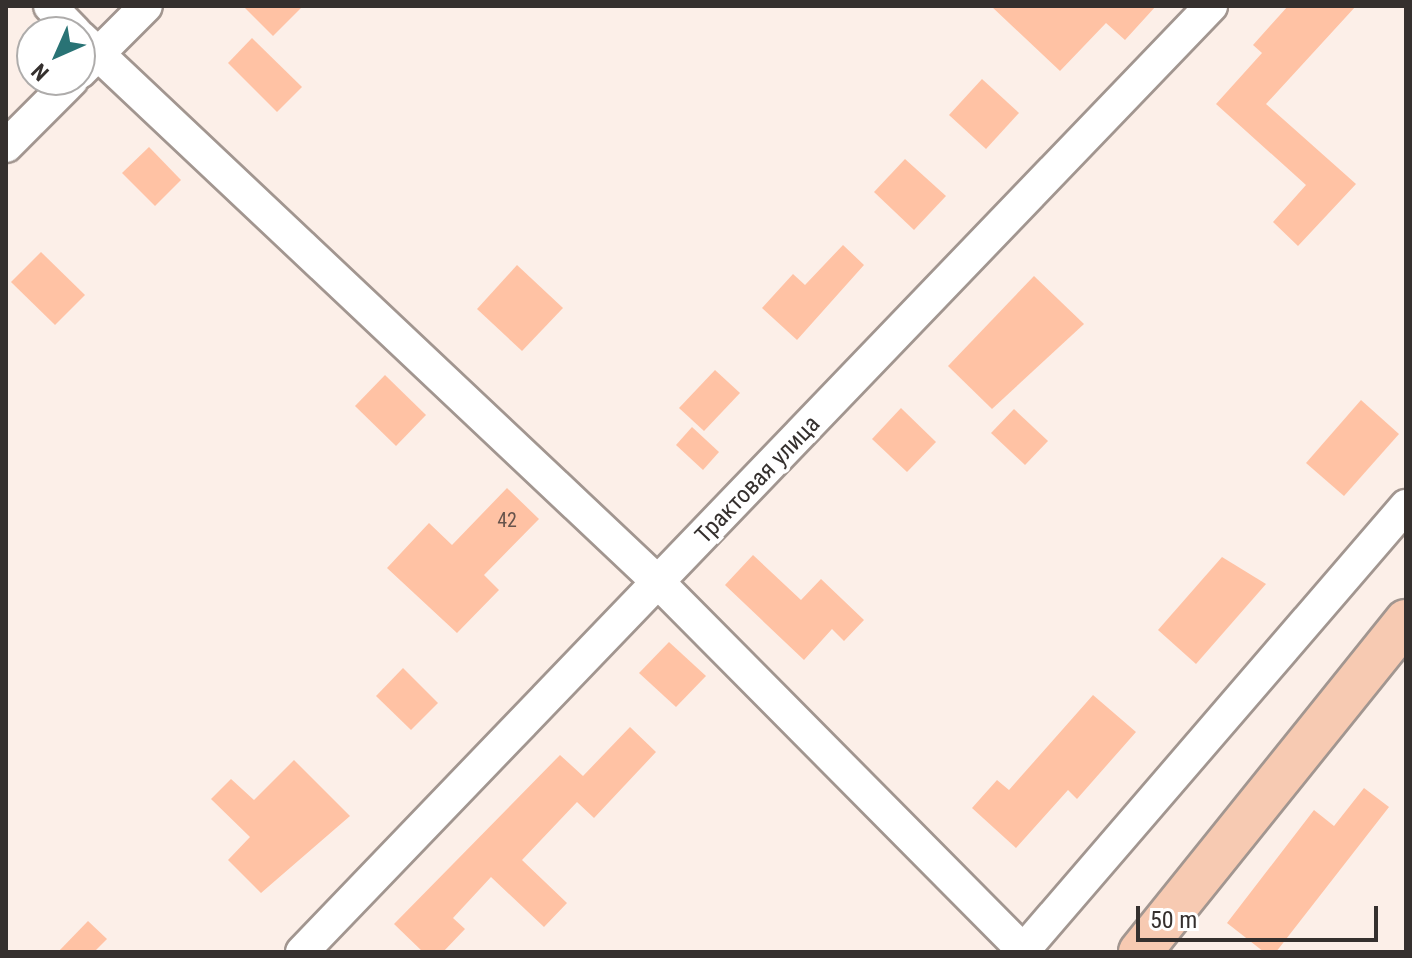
<!DOCTYPE html>
<html>
<head>
<meta charset="utf-8">
<style>
  body { margin:0 }
  #map { position:relative; width:1412px; height:958px; overflow:hidden; background:#fcefe8; font-family:"Roboto Condensed",sans-serif }
  div>[style] { position:absolute }
  [style*='--x'] { left:calc(var(--x)*1px); top:calc(var(--y)*1px); width:calc(var(--w)*1px); rotate:calc(var(--a)*1deg) }
  .building>* { inset:0; background:#ffc2a4 }
  .roads { filter:drop-shadow(2px 0 #a29690) drop-shadow(-2px 0 #a29690) drop-shadow(0 2px #a29690) drop-shadow(0 -2px #a29690) }
  .minor>* { height:32px; margin:-16px; padding:0 16px; transform-origin:16px; border-radius:16px; background:#fff }
  .major>* { height:42px; margin:-21px; padding:0 21px; transform-origin:21px; border-radius:21px; background:#f7cab2 }
  span { translate:-50% -50%; white-space:nowrap; text-align:center; line-height:1.15; -webkit-text-stroke:7px #fff; paint-order:stroke }
  .number-label { font-size:20px; color:#68544c }
  .number-label span { -webkit-text-stroke-width:0 }
  .street-label { font-size:24px; color:#35302e }
  .frame { position:absolute; inset:0; border:8px solid #35302e; pointer-events:none }
  .north { position:absolute; left:16px; top:16px; width:80px; height:80px; box-sizing:border-box; background:#fff; border:2px solid #aeacab; border-radius:50%; rotate:225deg; font-size:22px; font-weight:700; line-height:32px; text-align:center; color:#35302e }
  .north::after { content:''; display:block; margin:auto; width:28px; height:36px; background:#297375; clip-path:polygon(50% 0,100% 100%,50% 72%,0 100%) }
  .scale { position:absolute; left:1136px; top:906px; width:242px; height:36px; box-sizing:border-box; border:4px solid #35302e; border-top:0; padding-left:10px; font-size:24px; line-height:28px; white-space:nowrap; color:#35302e; -webkit-text-stroke:6px #fff; paint-order:stroke }
</style>
</head>
<body>
<div id="map">
  <div class="building">
    <div style="clip-path:polygon(243px 6px,303px 6px,273px 36px)"></div>
    <div style="clip-path:polygon(991px 6px,1156px 6px,1125px 40px,1106px 23px,1060px 71px)"></div>
    <div style="clip-path:polygon(1288px 6px,1356px 6px,1266px 104px,1356px 184px,1298px 246px,1273px 222px,1306px 185px,1216px 104px,1262px 53px,1253px 45px)"></div>
    <div style="clip-path:polygon(252px 38px,302px 87px,277px 112px,228px 63px)"></div>
    <div style="clip-path:polygon(982px 79px,1019px 113px,986px 149px,949px 115px)"></div>
    <div style="clip-path:polygon(149px 147px,181px 180px,155px 206px,122px 173px)"></div>
    <div style="clip-path:polygon(905px 159px,946px 196px,914px 230px,874px 192px)"></div>
    <div style="clip-path:polygon(843px 245px,864px 265px,797px 340px,762px 308px,793px 274px,805px 285px)"></div>
    <div style="clip-path:polygon(41px 252px,85px 295px,55px 325px,11px 282px)"></div>
    <div style="clip-path:polygon(517px 265px,563px 308px,522px 351px,477px 309px)"></div>
    <div style="clip-path:polygon(1034px 276px,1084px 324px,992px 409px,948px 366px)"></div>
    <div style="clip-path:polygon(715px 370px,740px 393px,704px 431px,679px 408px)"></div>
    <div style="clip-path:polygon(385px 375px,426px 415px,396px 446px,355px 406px)"></div>
    <div style="clip-path:polygon(1361px 400px,1399px 434px,1344px 496px,1306px 463px)"></div>
    <div style="clip-path:polygon(901px 408px,936px 442px,907px 472px,872px 439px)"></div>
    <div style="clip-path:polygon(1014px 409px,1048px 441px,1025px 465px,991px 433px)"></div>
    <div style="clip-path:polygon(692px 427px,719px 452px,703px 470px,676px 445px)"></div>
    <div style="clip-path:polygon(507px 488px,539px 519px,484px 575px,499px 590px,457px 633px,387px 568px,429px 523px,452px 545px)"></div>
    <div style="clip-path:polygon(753px 555px,801px 600px,821px 579px,864px 620px,844px 641px,832px 629px,804px 660px,725px 585px)"></div>
    <div style="clip-path:polygon(1222px 557px,1266px 584px,1196px 664px,1158px 630px)"></div>
    <div style="clip-path:polygon(669px 642px,706px 676px,676px 707px,639px 673px)"></div>
    <div style="clip-path:polygon(403px 668px,438px 703px,411px 730px,376px 696px)"></div>
    <div style="clip-path:polygon(1093px 695px,1136px 732px,1077px 799px,1068px 790px,1016px 848px,972px 808px,997px 780px,1009px 790px)"></div>
    <div style="clip-path:polygon(630px 727px,656px 752px,594px 818px,577px 802px,522px 860px,567px 903px,544px 927px,491px 877px,453px 918px,465px 929px,443px 952px,423px 952px,394px 924px,560px 755px,583px 776px)"></div>
    <div style="clip-path:polygon(294px 760px,350px 816px,261px 893px,228px 860px,250px 837px,211px 799px,231px 779px,254px 800px)"></div>
    <div style="clip-path:polygon(1364px 788px,1389px 807px,1276px 952px,1264px 952px,1227px 923px,1314px 810px,1334px 826px)"></div>
    <div style="clip-path:polygon(88px 921px,107px 939px,94px 952px,58px 952px)"></div>
  </div>
  <div class="roads">
    <div class="minor">
      <div style="--x:50;--y:6;--w:36;--a:46"></div>
      <div style="--x:80;--y:37;--w:796;--a:43.32"></div>
      <div style="--x:659;--y:583;--w:520;--a:45.23"></div>
      <div style="--x:80;--y:72;--w:93;--a:-45"></div>
      <div style="--x:6;--y:146;--w:93;--a:-45"></div>
      <div style="--x:302;--y:952;--w:1312;--a:-46.14"></div>
      <div style="--x:1022;--y:952;--w:589;--a:-49.27"></div>
    </div>
    <div class="major">
      <div style="--x:1140;--y:952;--w:425;--a:-51.2"></div>
    </div>
  </div>
  <div class="number-label">
    <span style="left:507px;top:520px">42</span>
  </div>
  <div class="street-label">
    <span style="left:758px;top:480px;rotate:-46deg">Трактовая улица</span>
  </div>
  <div class="frame"></div>
  <div class="north">N</div>
  <div class="scale">50 m</div>
</div>
</body>
</html>
